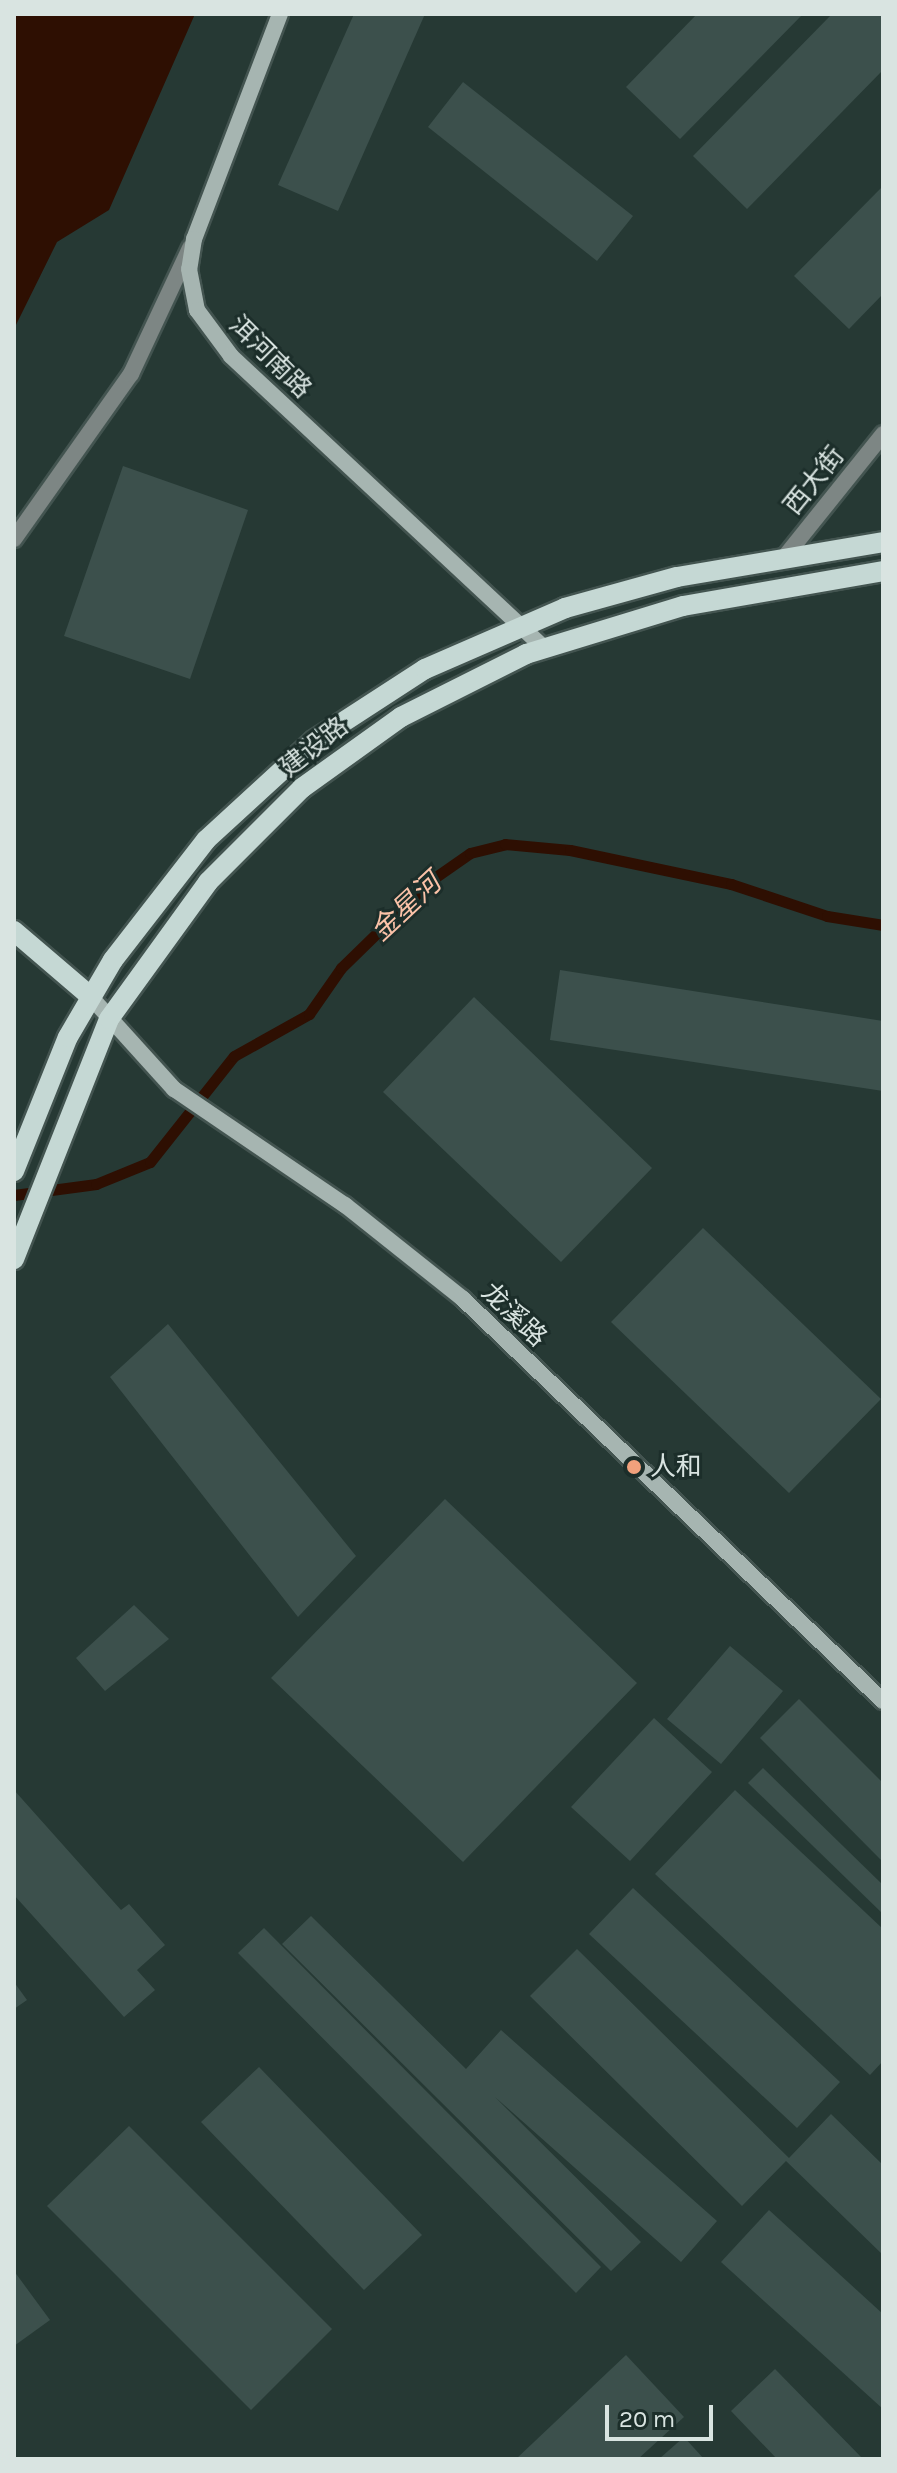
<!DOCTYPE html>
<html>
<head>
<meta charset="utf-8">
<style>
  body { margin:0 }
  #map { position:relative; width:897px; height:2473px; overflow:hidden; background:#263934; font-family:Karla,"Noto Sans SC",sans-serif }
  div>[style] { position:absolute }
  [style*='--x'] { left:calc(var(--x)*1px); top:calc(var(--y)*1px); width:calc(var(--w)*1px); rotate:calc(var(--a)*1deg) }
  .water>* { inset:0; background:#2e0f02 }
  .stream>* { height:11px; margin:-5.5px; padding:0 5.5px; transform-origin:5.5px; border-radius:5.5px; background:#2e0f02 }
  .building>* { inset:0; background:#3c504c }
  .roads { filter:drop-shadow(2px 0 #435450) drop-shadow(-2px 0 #435450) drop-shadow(0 2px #435450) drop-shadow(0 -2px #435450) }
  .street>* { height:16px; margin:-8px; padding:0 8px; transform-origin:8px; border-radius:8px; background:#7d8684 }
  .secondary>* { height:16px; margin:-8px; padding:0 8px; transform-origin:8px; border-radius:8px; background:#a6b5b1 }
  .primary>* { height:20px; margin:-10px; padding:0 10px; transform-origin:10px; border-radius:10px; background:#c5d8d4 }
  .dots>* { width:22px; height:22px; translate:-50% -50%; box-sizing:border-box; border:4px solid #1c2e2a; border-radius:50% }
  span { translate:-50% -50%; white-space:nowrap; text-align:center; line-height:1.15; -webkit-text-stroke:6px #1c2e2a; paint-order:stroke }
  .street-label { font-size:26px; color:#d9e4e1 }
  .poi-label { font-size:26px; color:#d9e4e1 }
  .left { translate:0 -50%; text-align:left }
  .water-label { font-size:28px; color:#fbc2a8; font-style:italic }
  .frame { position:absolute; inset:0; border:16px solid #d9e4e1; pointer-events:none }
  .scale { position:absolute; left:605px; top:2405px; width:108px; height:36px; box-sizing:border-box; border:4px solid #d9e4e1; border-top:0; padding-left:10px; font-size:24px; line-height:28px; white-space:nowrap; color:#d9e4e1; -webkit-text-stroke:6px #1c2e2a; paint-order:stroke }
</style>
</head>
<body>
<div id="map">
  <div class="water">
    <div style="clip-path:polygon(14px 14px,195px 14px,109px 210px,57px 242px,14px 329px)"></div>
  </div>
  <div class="stream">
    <div style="--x:14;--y:1195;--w:83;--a:-7.6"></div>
    <div style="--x:96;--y:1184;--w:58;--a:-22.2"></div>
    <div style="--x:150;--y:1162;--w:135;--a:-51.6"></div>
    <div style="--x:234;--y:1056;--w:86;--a:-29.2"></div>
    <div style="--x:309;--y:1014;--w:56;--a:-55.2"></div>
    <div style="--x:341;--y:968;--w:124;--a:-44.3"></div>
    <div style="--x:430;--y:881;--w:49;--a:-35"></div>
    <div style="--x:470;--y:853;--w:36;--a:-14"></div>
    <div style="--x:505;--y:844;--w:65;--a:5.3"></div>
    <div style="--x:570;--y:850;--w:165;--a:11.9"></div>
    <div style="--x:731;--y:884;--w:101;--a:18.4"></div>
    <div style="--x:827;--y:916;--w:57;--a:9.1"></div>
  </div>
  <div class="building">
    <div style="clip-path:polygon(354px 14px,425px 14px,338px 211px,278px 185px)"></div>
    <div style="clip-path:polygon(697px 14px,803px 14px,680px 139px,626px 87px)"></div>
    <div style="clip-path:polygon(832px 14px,883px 14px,883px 70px,747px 209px,693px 156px)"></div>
    <div style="clip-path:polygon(463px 82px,633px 216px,597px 261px,428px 127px)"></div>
    <div style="clip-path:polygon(883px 186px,883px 294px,849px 329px,794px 276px)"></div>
    <div style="clip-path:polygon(123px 466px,248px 510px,190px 679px,64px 636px)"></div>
    <div style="clip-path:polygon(560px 970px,883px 1021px,883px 1091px,550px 1040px)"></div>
    <div style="clip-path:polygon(474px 997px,652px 1168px,561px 1262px,383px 1092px)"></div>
    <div style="clip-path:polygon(703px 1228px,881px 1399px,789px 1493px,611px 1322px)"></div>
    <div style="clip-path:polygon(168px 1324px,356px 1556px,298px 1617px,110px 1377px)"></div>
    <div style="clip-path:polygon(445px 1499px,637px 1683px,463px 1862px,271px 1678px)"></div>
    <div style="clip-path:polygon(134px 1605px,169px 1639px,105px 1691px,76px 1658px)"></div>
    <div style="clip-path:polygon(730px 1646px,783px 1691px,721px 1764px,667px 1719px)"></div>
    <div style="clip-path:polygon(799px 1699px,883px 1783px,883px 1862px,760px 1738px)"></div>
    <div style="clip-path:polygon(654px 1718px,712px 1772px,630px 1861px,571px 1807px)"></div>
    <div style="clip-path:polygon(763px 1768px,883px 1885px,883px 1914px,748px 1783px)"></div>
    <div style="clip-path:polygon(14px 1790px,121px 1910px,129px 1904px,165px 1945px,137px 1970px,155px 1990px,124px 2017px,14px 1895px)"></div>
    <div style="clip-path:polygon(735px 1790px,883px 1929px,883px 2061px,870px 2075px,655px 1874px)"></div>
    <div style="clip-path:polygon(633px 1888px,840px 2082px,797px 2128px,589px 1934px)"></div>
    <div style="clip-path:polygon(311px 1916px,466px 2069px,501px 2030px,717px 2221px,681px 2262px,495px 2097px,641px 2242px,611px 2271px,282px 1944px)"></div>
    <div style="clip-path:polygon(264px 1928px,601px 2267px,576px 2293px,238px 1953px)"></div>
    <div style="clip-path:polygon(577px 1949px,789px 2158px,831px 2114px,883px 2165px,883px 2255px,786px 2161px,742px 2206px,530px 1996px)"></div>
    <div style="clip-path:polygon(14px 1982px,27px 2000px,14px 2009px)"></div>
    <div style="clip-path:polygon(259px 2067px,422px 2235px,364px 2290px,201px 2122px)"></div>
    <div style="clip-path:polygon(129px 2126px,332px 2329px,251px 2410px,47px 2206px)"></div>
    <div style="clip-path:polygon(769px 2210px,883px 2314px,883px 2409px,721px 2262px)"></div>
    <div style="clip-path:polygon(14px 2271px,50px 2320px,14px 2346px)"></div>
    <div style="clip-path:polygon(626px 2355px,684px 2417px,638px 2459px,516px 2459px)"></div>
    <div style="clip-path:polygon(775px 2369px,863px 2459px,777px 2459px,731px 2411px)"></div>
    <div style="clip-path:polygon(684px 2437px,704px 2459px,659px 2459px)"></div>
  </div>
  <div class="roads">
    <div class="street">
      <div style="--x:14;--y:539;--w:202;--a:-54.7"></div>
      <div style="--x:131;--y:374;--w:139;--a:-64.9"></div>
      <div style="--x:783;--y:559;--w:160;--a:-51.3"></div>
    </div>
    <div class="secondary">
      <div style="--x:280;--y:14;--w:241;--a:110.9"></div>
      <div style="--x:194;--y:239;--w:30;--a:99"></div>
      <div style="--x:189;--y:269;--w:42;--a:79"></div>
      <div style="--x:197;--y:310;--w:57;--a:53.5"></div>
      <div style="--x:231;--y:356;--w:428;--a:43"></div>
      <div style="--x:89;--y:995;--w:127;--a:47.9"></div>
      <div style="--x:174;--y:1089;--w:207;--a:34.2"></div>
      <div style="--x:345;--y:1205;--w:151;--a:38.5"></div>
      <div style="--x:463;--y:1299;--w:581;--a:43.75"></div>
    </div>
    <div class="primary">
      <div style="--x:14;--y:931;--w:99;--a:40.5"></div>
      <div style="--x:14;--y:1171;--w:144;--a:-68.1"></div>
      <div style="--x:68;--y:1037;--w:89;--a:-59.7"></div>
      <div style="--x:113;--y:960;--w:152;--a:-52.2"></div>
      <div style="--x:206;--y:840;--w:147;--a:-42.5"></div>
      <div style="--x:314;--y:741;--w:132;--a:-33"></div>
      <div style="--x:425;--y:669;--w:153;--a:-23.5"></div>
      <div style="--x:565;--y:608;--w:116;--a:-15.5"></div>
      <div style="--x:677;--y:577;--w:209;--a:-9.6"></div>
      <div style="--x:14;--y:1259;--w:258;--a:-68.4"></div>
      <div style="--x:109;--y:1019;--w:169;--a:-54.1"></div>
      <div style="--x:208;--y:882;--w:133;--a:-45"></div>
      <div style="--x:302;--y:788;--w:122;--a:-35.6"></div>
      <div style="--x:401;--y:717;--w:140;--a:-26.7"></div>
      <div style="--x:526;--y:654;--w:164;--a:-17"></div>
      <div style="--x:683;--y:606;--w:203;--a:-9.9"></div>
    </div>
  </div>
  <div class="dots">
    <div style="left:634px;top:1467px;background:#f1a17c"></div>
  </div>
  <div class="street-label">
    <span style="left:270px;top:357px;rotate:45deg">洱河南路</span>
    <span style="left:814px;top:481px;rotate:-51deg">西大街</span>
    <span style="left:314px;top:747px;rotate:-38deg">建设路</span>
    <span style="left:514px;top:1315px;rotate:44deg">龙溪路</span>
  </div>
  <div class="poi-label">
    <span class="left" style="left:650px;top:1467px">人和</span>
  </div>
  <div class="water-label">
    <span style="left:406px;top:907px;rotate:-43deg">金星河</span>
  </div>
  <div class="frame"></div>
  <div class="scale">20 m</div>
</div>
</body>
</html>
